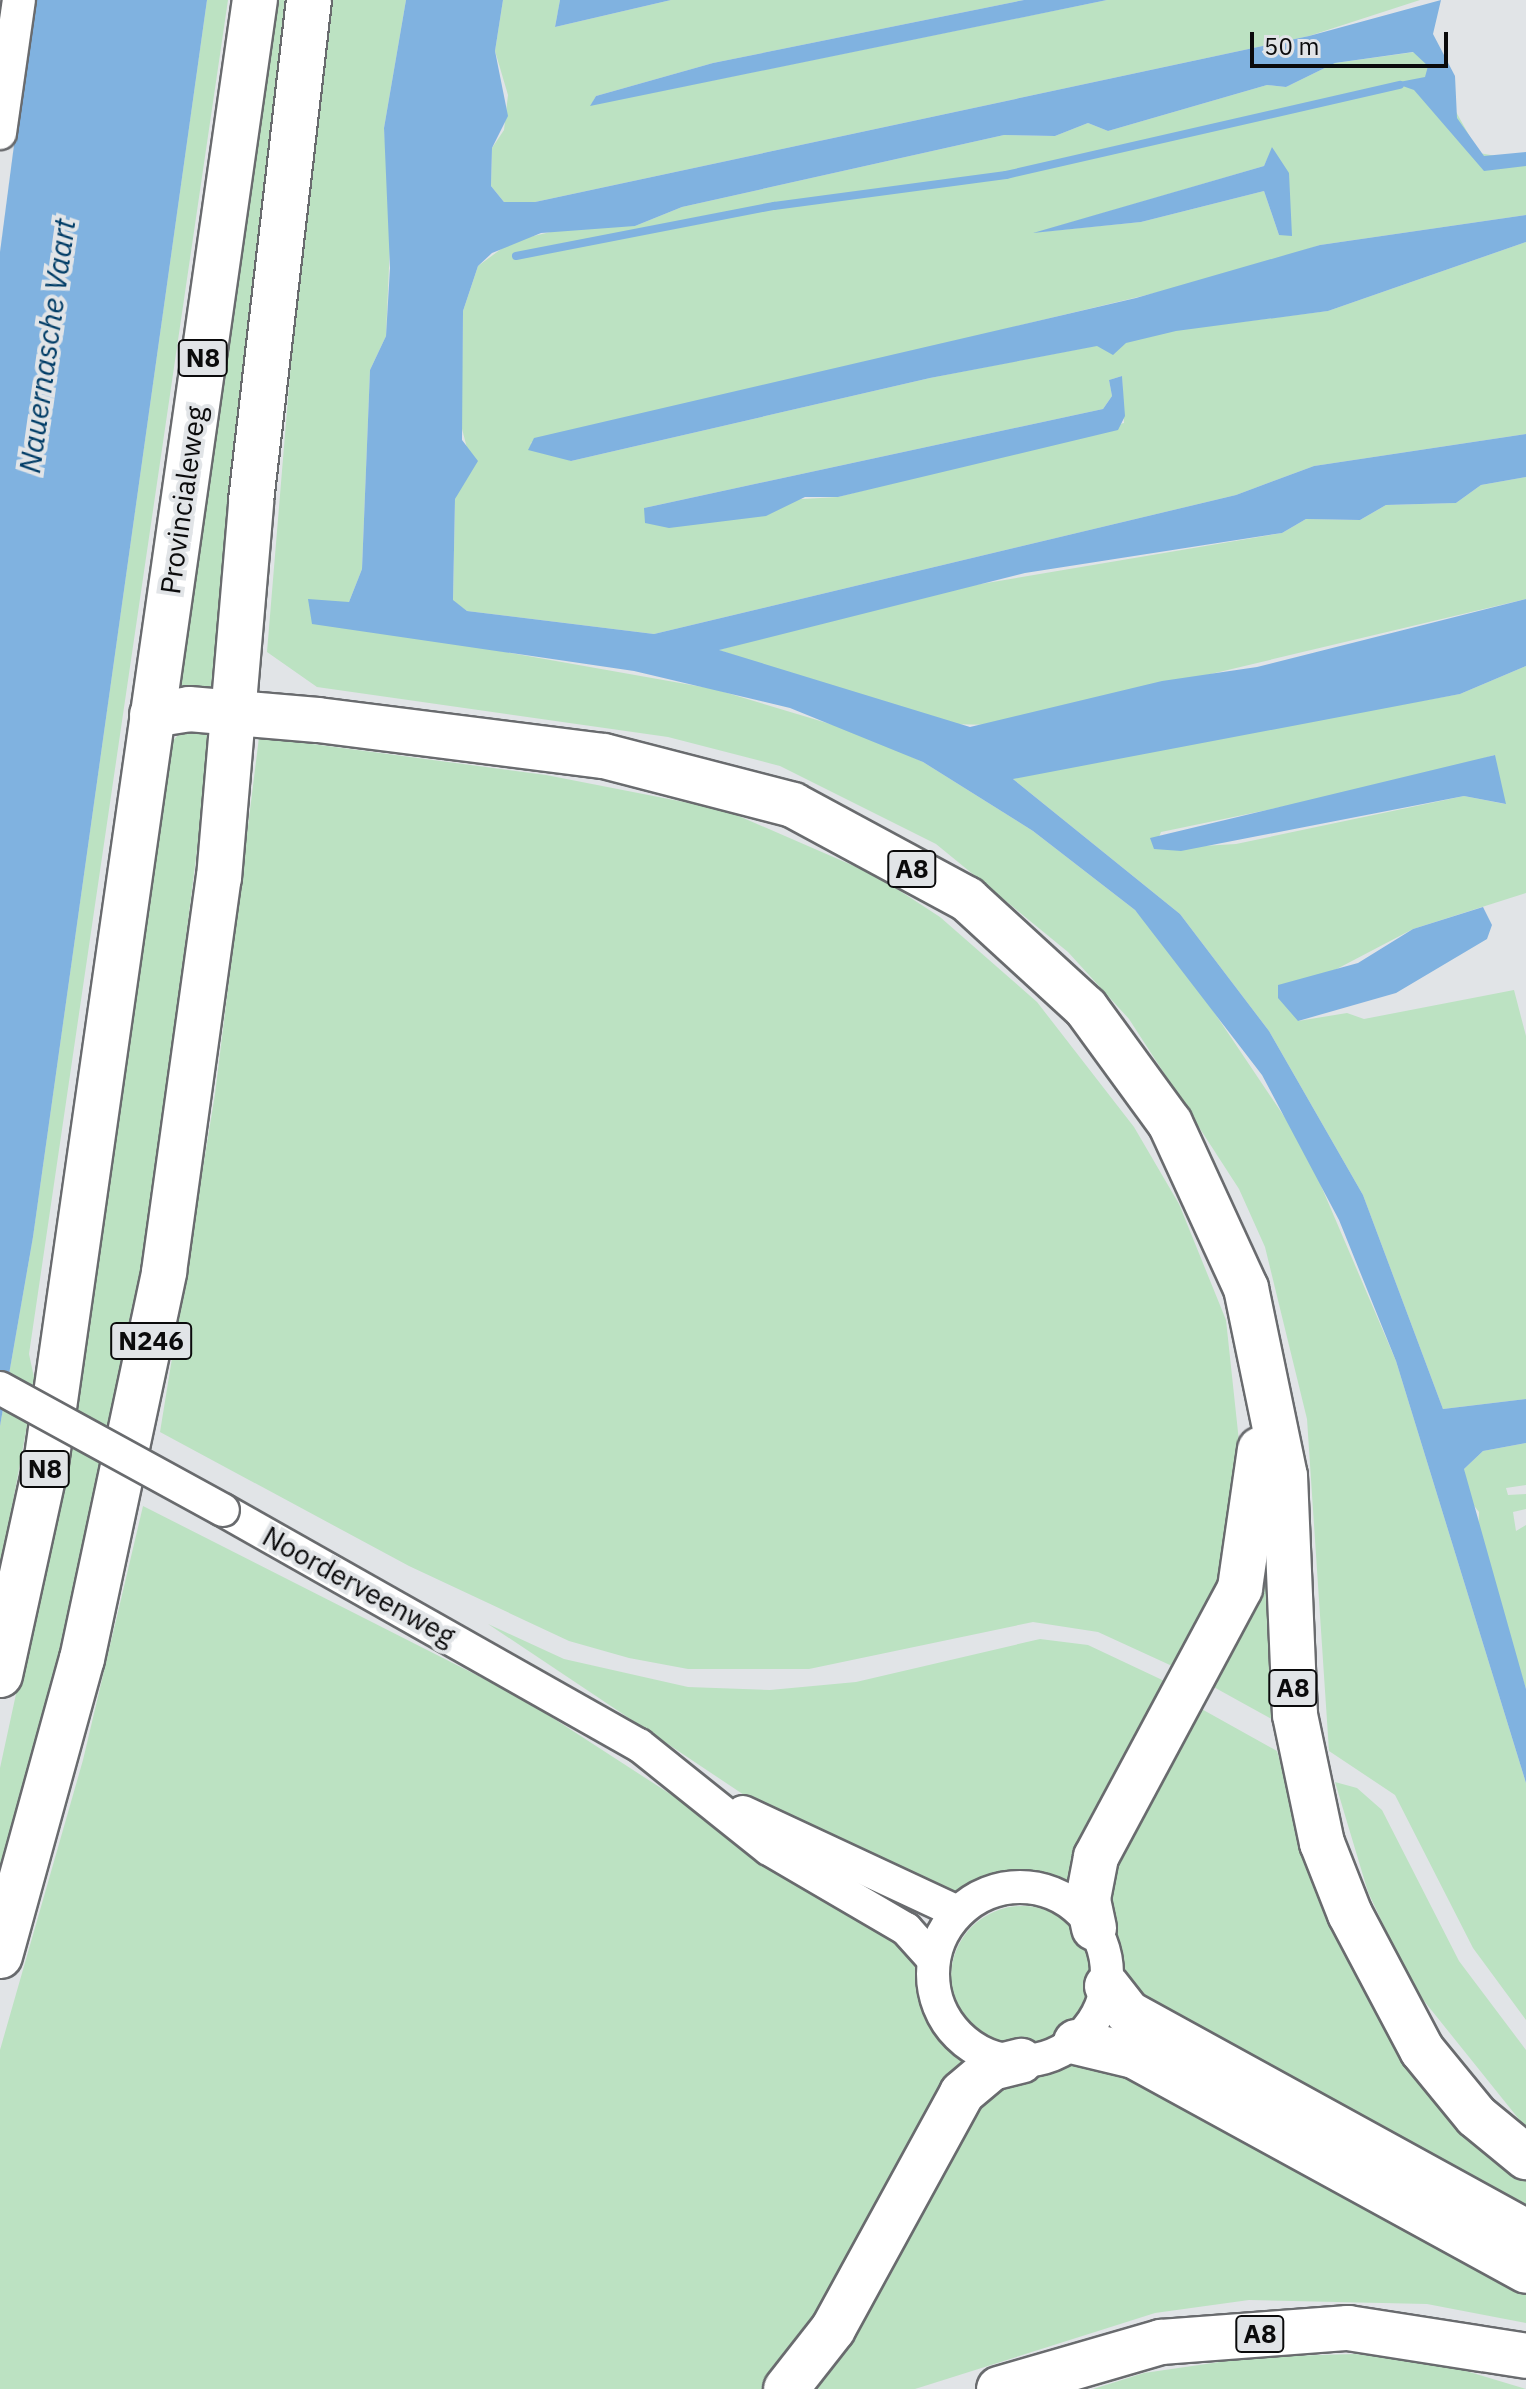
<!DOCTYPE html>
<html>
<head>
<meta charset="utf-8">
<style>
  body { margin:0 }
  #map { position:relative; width:1526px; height:2389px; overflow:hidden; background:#e1e4e7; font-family:"IBM Plex Sans",sans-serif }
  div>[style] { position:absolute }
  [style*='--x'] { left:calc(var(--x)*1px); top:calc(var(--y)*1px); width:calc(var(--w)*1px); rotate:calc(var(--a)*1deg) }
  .green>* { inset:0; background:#bce2c2 }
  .round { border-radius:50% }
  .water>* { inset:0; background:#80b2e0 }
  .stream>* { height:8px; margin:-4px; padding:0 4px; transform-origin:4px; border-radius:4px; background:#80b2e0 }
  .roads { filter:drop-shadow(2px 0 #696b6e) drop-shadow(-2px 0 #696b6e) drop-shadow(0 2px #696b6e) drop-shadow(0 -2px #696b6e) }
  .minor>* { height:32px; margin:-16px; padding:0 16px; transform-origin:16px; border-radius:16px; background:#fff }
  .minor>.ring { margin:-16px; padding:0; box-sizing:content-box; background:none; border:32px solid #fff; border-radius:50% }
  .highway>* { height:44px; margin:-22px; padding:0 22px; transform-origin:22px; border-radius:22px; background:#fff }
  .bridges { filter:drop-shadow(2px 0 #696b6e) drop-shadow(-2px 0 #696b6e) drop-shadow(0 2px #696b6e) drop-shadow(0 -2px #696b6e) }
  .minor-bridge>* { height:32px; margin:-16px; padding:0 16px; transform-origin:16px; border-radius:16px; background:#fff }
  span { translate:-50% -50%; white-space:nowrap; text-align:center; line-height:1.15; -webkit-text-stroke:8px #e1e4e7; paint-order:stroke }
  .shield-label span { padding:2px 6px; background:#e1e4e7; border:2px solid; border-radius:6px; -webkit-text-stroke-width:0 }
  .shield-label { font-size:26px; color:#0b0b0c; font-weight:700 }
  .street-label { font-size:28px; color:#0b0b0c }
  .water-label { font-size:30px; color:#003c66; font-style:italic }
  .scale { position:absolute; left:1250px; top:32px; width:198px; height:36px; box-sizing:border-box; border:4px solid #0b0b0c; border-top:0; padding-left:10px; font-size:24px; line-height:28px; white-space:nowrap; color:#0b0b0c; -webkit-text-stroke:6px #e1e4e7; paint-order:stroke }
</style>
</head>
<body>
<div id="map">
  <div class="green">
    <div style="clip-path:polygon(207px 0,228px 0,29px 1354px,35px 1382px,0 1572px,0 1426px,33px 1237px)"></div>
    <div style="clip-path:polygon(273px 0,290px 0,233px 461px,216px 694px,173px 691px)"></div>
    <div style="clip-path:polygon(321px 0,406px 0,384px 128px,391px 221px,386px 336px,370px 370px,362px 569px,349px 602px,438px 640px,714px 689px,857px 732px,923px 762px,1033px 831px,1135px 910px,1183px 966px,1304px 1146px,1396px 1361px,1526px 1783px,1526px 2020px,1473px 1948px,1395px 1795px,1329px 1751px,1307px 1419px,1265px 1247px,1239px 1189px,1129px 1019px,1068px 952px,936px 844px,780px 766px,668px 737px,317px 687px,267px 652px)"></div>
    <div style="clip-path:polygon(503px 0,560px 0,555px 27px,671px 0,1024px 0,713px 63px,596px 96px,591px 105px,1107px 0,1420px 0,1309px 36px,535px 202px,504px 202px,491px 186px,492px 148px,504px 130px,508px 95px,495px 51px)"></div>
    <div style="clip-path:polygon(evenodd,1422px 51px,1479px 153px,1526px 161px,1526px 215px,1320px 245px,1230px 275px,530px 443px,571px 461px,930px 378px,1176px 330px,1328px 311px,1526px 242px,1526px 434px,1314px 466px,1236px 495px,654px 634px,467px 611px,453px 601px,455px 499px,468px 452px,461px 425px,463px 311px,478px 266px,512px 241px,572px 227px,635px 226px,682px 207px,1004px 135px,1055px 136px,1088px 123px,1108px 131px,1267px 85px,1286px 87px,1335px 63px,1422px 51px,1273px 147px,1279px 235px,1264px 191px,1141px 222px,1039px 232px,1264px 166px,1273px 147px,1422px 51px,1122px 376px,1124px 423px,838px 497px,644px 508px,1103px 409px,1112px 396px,1109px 380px,1122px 376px)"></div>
    <div style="clip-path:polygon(1526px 477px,1526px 599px,996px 725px,944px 724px,718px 650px,933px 592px,1282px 533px,1306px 519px,1360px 520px,1386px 505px,1456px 503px,1481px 485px)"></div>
    <div style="clip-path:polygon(evenodd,1526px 666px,1526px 893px,1413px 929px,1331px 972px,1298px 1021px,1347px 1013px,1364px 1019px,1514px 990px,1526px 1036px,1526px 1399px,1443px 1409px,1363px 1195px,1269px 1031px,1180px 914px,1013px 779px,1015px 773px,1460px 694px,1526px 666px,1494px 755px,1505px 804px,1464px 796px,1236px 844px,1154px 849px,1161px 832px,1425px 777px,1494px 755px)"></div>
    <div style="clip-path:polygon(213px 722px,148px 1240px,60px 1656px,0 1888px,0 1768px,66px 1463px,164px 750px,181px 732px)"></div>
    <div style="clip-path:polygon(259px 737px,546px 775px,725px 810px,877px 876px,940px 917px,1037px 1002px,1134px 1127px,1179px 1204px,1226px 1320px,1241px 1460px,1233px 1550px,1183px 1671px,1098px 1632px,1033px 1622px,809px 1669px,688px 1669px,629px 1658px,569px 1641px,409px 1566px,160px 1432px,215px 1094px)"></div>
    <div style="clip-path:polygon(1526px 1443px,1526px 1485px,1506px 1488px,1508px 1495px,1526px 1494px,1526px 1509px,1513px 1512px,1516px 1531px,1526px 1525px,1526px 1689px,1478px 1539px,1479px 1512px,1467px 1497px,1464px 1469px,1483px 1451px)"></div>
    <div style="clip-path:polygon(1271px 1492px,1275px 1721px,1210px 1685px)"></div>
    <div style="clip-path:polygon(143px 1506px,522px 1698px,911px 1950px,931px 2022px,969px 2063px,774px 2389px,0 2389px,0 2050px,83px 1760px)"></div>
    <div style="clip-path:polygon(488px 1624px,564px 1659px,688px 1687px,770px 1690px,856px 1682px,1040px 1639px,1088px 1645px,1175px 1686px,1067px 1887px,1017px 1879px,943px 1896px,789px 1825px)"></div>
    <div style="clip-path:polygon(1198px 1707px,1277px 1751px,1324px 1913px,1395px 2039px,1526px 2173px,1526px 2212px,1116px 1981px,1106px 1933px,1112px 1861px)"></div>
    <div style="clip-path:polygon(1335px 1782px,1357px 1788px,1382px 1810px,1459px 1961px,1526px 2050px,1526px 2128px,1412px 1986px,1368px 1892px)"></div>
    <div class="round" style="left:951px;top:1906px;width:142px;height:142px"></div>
    <div style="clip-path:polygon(1108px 2061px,1526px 2285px,1526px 2323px,1427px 2304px,1249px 2300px,1155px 2313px,915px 2389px,814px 2389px,887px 2282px,984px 2091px,1074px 2062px)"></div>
    <div style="clip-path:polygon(1355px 2354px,1443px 2364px,1526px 2389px,1093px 2389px,1144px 2373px,1254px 2357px)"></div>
  </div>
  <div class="water">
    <div style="clip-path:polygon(33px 0,207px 0,33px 1237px,0 1426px,0 252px)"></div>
    <div style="clip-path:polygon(406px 0,503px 0,495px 51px,508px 116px,492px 148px,491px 186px,504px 202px,535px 202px,1309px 36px,1441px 0,1433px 34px,1455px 76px,1457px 118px,1484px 156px,1526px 152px,1526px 166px,1484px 171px,1414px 90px,1394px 83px,1425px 77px,1428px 66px,1413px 52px,1335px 63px,1286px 87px,1267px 85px,1108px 131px,1088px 123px,1055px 136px,1004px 135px,682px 207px,635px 226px,541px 233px,492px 253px,478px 266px,463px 311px,462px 440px,478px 461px,455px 499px,453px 600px,467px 611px,654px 634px,1236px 495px,1314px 466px,1526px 434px,1526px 477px,1481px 485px,1456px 503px,1386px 505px,1360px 520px,1306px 519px,1282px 533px,1025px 573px,719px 650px,970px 727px,1162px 681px,1257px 667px,1526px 599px,1526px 666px,1460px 694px,1013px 779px,1180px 914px,1269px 1031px,1363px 1195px,1443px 1409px,1526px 1399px,1526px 1443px,1483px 1451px,1464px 1469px,1526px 1689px,1526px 1783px,1396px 1361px,1339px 1220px,1262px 1075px,1135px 910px,1033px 831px,923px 762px,790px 708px,634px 671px,312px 624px,308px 599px,349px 602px,362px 569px,370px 370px,386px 336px,390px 268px,384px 128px)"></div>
    <div style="clip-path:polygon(560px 0,671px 0,555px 27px)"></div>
    <div style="clip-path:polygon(1024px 0,1107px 0,590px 106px,596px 96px,713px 63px)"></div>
    <div style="clip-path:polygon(1272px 147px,1289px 173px,1292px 236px,1279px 235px,1264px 191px,1141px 222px,1033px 233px,1264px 166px)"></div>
    <div style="clip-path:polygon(1526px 215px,1526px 242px,1328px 311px,1176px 331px,1126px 343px,1113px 355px,1097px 346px,930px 378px,571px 461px,528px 450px,534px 438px,1136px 298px,1320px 245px)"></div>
    <div style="clip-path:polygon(1122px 376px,1125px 416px,1118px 430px,838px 497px,805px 497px,766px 516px,669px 528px,645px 523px,644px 508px,1103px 409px,1112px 396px,1109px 380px)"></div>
    <div style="clip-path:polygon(1495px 755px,1506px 804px,1464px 796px,1181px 851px,1154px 849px,1150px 838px)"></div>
    <div style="clip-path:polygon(1483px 907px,1492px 925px,1487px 939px,1396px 993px,1298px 1021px,1278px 998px,1278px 985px,1358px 963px,1413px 929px)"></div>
  </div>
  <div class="stream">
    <div style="--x:516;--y:256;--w:263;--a:-11"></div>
    <div style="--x:774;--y:206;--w:234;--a:-7.6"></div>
    <div style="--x:1006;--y:175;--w:404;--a:-12.9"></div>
  </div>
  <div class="roads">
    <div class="minor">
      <div style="--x:0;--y:133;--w:134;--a:-81.9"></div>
      <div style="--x:223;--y:1510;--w:478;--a:29.5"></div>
      <div style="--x:639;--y:1745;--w:166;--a:38.7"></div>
      <div style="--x:769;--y:1849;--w:159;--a:30.3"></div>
      <div style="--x:906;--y:1929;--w:39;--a:48"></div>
      <div style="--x:743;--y:1812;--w:236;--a:25"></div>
      <div class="ring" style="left:933px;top:1887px;width:142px;height:142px"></div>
    </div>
    <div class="highway">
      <div style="--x:152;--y:715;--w:37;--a:-9"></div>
      <div style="--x:189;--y:709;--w:129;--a:4.9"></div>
      <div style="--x:318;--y:720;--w:288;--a:7.2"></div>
      <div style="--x:604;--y:756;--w:195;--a:14.5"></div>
      <div style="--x:793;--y:805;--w:198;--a:28.4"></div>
      <div style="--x:967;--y:899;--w:161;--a:42.5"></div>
      <div style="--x:1086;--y:1008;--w:142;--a:53.9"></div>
      <div style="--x:1170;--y:1123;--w:182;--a:65.3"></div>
      <div style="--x:1246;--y:1288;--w:192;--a:78.3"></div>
      <div style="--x:1285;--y:1476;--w:239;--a:87.6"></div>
      <div style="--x:1295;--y:1715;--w:131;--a:78.1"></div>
      <div style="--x:1322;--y:1843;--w:76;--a:68.5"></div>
      <div style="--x:1350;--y:1914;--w:154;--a:62.1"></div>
      <div style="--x:1422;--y:2050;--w:85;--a:50.7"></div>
      <div style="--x:1476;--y:2116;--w:65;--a:39.4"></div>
      <div style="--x:0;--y:1675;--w:216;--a:-77.7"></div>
      <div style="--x:46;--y:1464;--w:1479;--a:-81.88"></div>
      <div style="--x:1094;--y:1928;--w:30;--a:-102"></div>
      <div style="--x:1088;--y:1899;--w:43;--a:-79.2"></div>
      <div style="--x:1096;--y:1857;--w:305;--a:-61.8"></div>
      <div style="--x:1240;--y:1588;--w:140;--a:-81.8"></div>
      <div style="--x:0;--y:1956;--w:308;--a:-74.6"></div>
      <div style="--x:82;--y:1659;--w:396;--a:-78"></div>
      <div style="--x:164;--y:1272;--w:398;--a:-82.1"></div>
      <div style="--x:219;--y:878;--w:378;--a:-85.1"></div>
      <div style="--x:251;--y:501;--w:504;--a:-83.4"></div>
      <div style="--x:1107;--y:1986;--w:34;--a:52"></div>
      <div style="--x:1128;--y:2013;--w:454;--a:28.8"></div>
      <div style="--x:1076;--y:2042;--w:60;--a:13.6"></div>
      <div style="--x:1134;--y:2056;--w:447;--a:28.7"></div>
      <div style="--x:786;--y:2389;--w:76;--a:-51.9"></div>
      <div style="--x:833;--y:2329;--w:269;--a:-61.3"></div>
      <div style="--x:962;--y:2093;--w:39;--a:-40"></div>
      <div style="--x:992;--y:2068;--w:30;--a:-14"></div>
      <div style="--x:999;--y:2389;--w:169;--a:-16.2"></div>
      <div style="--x:1161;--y:2342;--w:188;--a:-4.3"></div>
      <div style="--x:1348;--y:2328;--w:180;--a:8.9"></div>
    </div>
  </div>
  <div class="bridges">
    <div class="minor-bridge">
      <div style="--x:0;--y:1388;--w:254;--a:28.7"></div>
    </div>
  </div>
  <div class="shield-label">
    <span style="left:203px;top:358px">N8</span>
    <span style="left:912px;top:869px">A8</span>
    <span style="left:151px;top:1341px">N246</span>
    <span style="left:45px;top:1469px">N8</span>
    <span style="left:1293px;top:1688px">A8</span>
    <span style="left:1260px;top:2334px">A8</span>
  </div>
  <div class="street-label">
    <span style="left:183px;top:500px;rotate:-82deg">Provincialeweg</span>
    <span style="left:359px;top:1586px;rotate:29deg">Noorderveenweg</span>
  </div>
  <div class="water-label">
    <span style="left:47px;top:346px;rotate:-82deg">Nauernasche Vaart</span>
  </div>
  <div class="scale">50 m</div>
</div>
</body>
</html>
